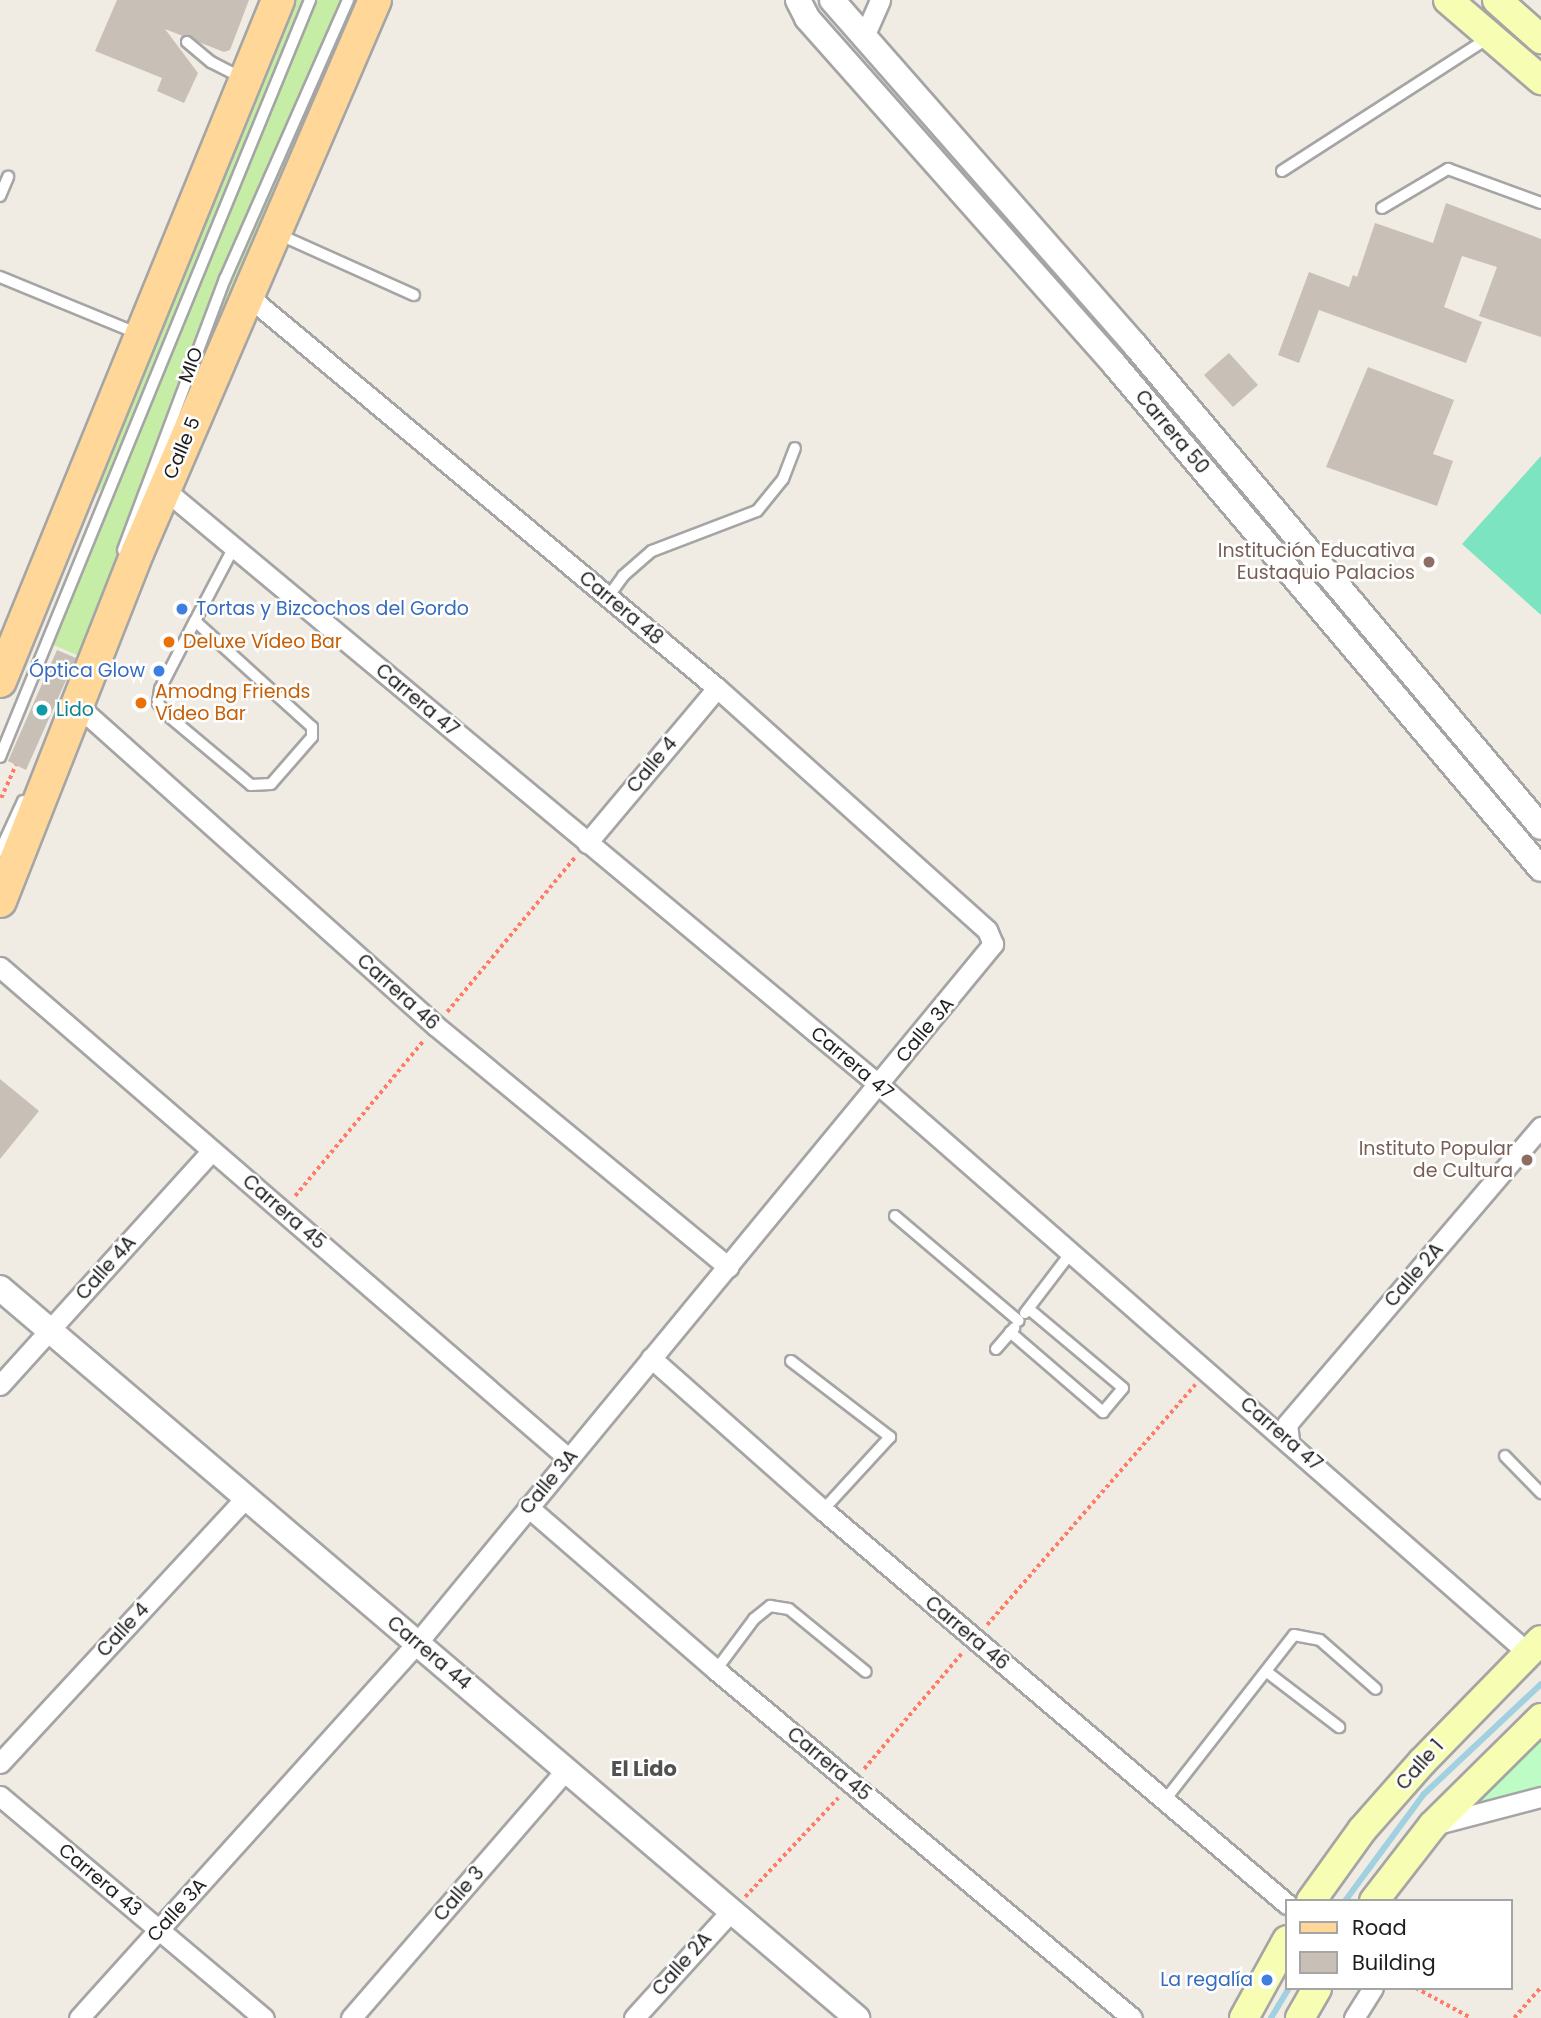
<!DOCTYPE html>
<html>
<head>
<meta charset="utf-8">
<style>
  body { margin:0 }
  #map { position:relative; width:1541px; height:2018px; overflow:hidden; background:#f0ece3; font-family:Poppins,sans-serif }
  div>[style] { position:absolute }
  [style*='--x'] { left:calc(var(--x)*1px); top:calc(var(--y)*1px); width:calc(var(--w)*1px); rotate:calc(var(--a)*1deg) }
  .grass>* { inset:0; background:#c6eda6 }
  .park>* { inset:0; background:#bdfdc5 }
  .pitch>* { inset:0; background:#7ce4c0 }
  .stream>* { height:6px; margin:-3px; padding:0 3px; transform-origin:3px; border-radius:3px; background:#a1d0e0 }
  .building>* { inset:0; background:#c8bfb6 }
  .path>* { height:3.5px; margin-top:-1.75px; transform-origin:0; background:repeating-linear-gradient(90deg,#ff7b65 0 3.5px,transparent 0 7px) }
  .roads { filter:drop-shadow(2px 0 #a5a5a5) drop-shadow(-2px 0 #a5a5a5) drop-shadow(0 2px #a5a5a5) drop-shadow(0 -2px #a5a5a5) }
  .service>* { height:10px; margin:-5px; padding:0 5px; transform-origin:5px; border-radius:5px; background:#fff }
  .minor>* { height:19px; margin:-9.5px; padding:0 9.5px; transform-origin:9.5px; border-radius:9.5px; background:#fff }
  .tertiary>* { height:24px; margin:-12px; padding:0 12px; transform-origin:12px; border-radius:12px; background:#fff }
  .secondary>* { height:28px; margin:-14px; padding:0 14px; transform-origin:14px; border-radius:14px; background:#f7feb4 }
  .primary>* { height:32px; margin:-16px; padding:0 16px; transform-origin:16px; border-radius:16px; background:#ffd799 }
  .dots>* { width:19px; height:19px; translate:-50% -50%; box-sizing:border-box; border:4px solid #fff; border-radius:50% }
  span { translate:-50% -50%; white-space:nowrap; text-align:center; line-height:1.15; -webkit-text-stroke:5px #fff; paint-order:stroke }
  .street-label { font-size:19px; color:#1e1e1e }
  .education-label { font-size:19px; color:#785e54 }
  .right { translate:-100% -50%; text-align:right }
  .shop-label { font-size:19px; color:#366cbe }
  .left { translate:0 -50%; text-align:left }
  .food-label { font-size:19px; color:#c56008 }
  .culture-label { font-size:19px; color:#0d838f }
  .neighbourhood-label { font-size:21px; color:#515151; font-weight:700 }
  .legend { position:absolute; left:1285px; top:1899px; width:228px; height:91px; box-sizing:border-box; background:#fff; border:2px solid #a5a5a5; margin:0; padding:9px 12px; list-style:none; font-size:21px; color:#1e1e1e }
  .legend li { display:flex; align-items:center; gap:14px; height:35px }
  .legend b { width:35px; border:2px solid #a5a5a5 }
</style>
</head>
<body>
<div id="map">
  <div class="grass">
    <div style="clip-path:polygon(278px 0,365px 0,86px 659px,49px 643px,117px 470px,60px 537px)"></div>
  </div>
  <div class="park">
    <div style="clip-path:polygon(1541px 1718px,1541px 1797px,1433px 1825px)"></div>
  </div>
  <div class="pitch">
    <div style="clip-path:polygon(1541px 456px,1541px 615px,1462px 544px)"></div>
  </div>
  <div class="stream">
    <div style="--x:1345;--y:1901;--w:133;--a:-53.6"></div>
    <div style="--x:1424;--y:1794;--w:161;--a:-43.2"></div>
    <div style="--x:1271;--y:2018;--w:35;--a:-59"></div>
  </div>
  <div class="building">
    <div style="clip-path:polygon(117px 0,249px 0,230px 50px,224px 52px,165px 29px,198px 73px,184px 103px,157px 91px,162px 78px,95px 51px)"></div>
    <div style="clip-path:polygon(1446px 203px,1541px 239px,1541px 337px,1479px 316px,1497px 267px,1462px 256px,1444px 307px,1482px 322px,1466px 363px,1319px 310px,1299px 363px,1278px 355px,1309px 272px,1349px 287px,1353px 275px,1357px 277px,1375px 223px,1433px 243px)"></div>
    <div style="clip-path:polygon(1229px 353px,1258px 385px,1233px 407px,1204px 375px)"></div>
    <div style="clip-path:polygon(1368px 367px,1454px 400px,1433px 454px,1453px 461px,1437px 506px,1326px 467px)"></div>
    <div style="clip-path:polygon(57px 650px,76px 658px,26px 770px,8px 761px)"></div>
    <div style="clip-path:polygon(0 1079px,39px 1111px,0 1159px)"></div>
  </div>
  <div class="path">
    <div style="--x:1;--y:798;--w:36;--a:-66"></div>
    <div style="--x:447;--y:1012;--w:202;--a:-50.4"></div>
    <div style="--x:295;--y:1196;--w:202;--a:-50.4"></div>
    <div style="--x:987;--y:1625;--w:318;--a:-49.1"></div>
    <div style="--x:864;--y:1769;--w:153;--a:-49.8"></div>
    <div style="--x:745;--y:1897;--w:136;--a:-46.8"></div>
    <div style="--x:1416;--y:1988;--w:63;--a:28.6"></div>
    <div style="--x:1514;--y:2018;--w:41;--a:-48.9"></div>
  </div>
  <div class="roads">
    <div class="service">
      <div style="--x:187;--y:42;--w:31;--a:40"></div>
      <div style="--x:211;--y:62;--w:36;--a:27"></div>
      <div style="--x:1282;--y:171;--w:244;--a:-32.8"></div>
      <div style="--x:0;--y:196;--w:21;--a:-67"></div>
      <div style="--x:1382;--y:208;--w:77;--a:-30.6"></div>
      <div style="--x:1448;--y:169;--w:99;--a:20.1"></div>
      <div style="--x:278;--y:234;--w:149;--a:24.2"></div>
      <div style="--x:0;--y:277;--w:150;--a:22.3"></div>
      <div style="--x:123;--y:550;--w:290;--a:-69.4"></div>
      <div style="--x:225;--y:279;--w:305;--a:-66.2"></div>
      <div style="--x:608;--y:597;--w:26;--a:-54"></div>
      <div style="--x:623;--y:576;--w:38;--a:-41"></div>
      <div style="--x:652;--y:551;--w:112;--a:-20.9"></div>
      <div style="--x:757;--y:511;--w:41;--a:-50.9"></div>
      <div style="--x:783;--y:479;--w:33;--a:-69"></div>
      <div style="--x:195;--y:621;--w:158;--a:42.2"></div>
      <div style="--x:312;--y:727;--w:10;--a:90"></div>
      <div style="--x:312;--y:737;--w:62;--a:131.1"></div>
      <div style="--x:271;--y:784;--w:20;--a:177"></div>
      <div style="--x:251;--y:785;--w:112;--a:-140.1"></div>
      <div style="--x:165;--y:713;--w:12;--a:-125"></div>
      <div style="--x:158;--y:703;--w:14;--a:-82"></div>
      <div style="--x:160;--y:689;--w:76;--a:-62.8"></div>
      <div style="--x:195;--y:621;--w:84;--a:-62.2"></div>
      <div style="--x:0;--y:757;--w:818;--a:-67.73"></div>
      <div style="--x:0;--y:851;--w:55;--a:-65.3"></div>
      <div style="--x:895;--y:1216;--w:162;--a:40.3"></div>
      <div style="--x:1025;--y:1313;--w:74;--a:-52.7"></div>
      <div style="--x:1010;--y:1332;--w:123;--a:40.7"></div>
      <div style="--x:1103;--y:1412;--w:31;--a:-50"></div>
      <div style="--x:1123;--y:1388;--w:123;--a:-140"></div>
      <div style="--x:996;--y:1349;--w:28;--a:-49"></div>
      <div style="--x:791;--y:1361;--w:125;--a:37.5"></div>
      <div style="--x:890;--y:1437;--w:99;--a:132.5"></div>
      <div style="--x:1505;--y:1456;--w:52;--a:45.8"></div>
      <div style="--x:716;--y:1670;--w:64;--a:-53.3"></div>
      <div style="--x:754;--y:1619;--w:21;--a:-39"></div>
      <div style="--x:770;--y:1606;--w:19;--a:9"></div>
      <div style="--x:789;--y:1609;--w:99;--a:39.3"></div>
      <div style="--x:1267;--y:1672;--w:91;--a:37.4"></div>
      <div style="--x:1165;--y:1800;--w:209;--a:-52"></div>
      <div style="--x:1294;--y:1635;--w:26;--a:11"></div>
      <div style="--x:1320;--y:1640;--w:74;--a:41.2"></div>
    </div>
    <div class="minor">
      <div style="--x:863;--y:39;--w:43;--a:-66.4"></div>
      <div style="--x:164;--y:489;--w:931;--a:39.81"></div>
      <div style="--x:879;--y:1085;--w:861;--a:41.19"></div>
      <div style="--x:78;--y:706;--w:480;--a:41.8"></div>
      <div style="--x:436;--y:1026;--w:379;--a:39.5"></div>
      <div style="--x:587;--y:843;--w:202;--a:-50"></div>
      <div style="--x:0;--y:967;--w:751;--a:40.84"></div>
      <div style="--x:651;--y:1358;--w:230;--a:41.5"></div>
      <div style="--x:823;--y:1510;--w:609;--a:40.34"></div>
      <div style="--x:0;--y:1385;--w:316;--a:-47.9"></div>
      <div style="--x:1289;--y:1440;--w:16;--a:-97"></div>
      <div style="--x:1287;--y:1424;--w:391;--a:-49.5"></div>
      <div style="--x:528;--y:1507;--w:249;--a:40.9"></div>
      <div style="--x:716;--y:1670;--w:542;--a:39.91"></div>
      <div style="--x:0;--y:1763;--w:362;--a:-47.2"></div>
      <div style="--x:0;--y:1796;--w:345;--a:40.1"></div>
      <div style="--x:1434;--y:1825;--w:111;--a:-14.7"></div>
      <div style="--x:79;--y:2018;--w:505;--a:-47.97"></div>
      <div style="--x:417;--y:1643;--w:906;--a:-50.51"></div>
      <div style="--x:993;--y:944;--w:15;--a:-113"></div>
      <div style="--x:987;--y:930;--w:363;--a:-138.1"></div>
      <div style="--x:717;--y:688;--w:611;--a:-140.11"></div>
      <div style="--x:351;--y:2018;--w:328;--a:-49.1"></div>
      <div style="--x:634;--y:2018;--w:144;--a:-47.8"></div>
      <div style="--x:1354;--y:2018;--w:36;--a:-58"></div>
    </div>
    <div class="tertiary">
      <div style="--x:798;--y:0;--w:20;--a:63"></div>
      <div style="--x:807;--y:18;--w:463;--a:48.4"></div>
      <div style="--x:1114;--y:364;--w:661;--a:49.78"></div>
      <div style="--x:832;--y:0;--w:459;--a:48.7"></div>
      <div style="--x:1135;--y:345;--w:630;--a:49.89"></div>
      <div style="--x:0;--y:1288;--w:1126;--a:40.42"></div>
    </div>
    <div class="secondary">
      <div style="--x:1448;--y:0;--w:123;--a:40.7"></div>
      <div style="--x:1497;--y:0;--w:59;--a:41.6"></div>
      <div style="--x:1311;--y:1901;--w:87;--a:-54.3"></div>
      <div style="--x:1362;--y:1830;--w:91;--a:-48.6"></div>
      <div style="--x:1422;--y:1762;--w:170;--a:-45.7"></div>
      <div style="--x:1374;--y:1901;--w:96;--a:-52.2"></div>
      <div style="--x:1433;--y:1825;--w:152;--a:-44.7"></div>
      <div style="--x:1244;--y:2018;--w:89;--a:-61.1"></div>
      <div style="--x:1300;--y:2018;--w:34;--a:-60"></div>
    </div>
    <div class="primary">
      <div style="--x:0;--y:681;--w:736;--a:-67.79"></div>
      <div style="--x:0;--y:901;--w:376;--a:-68.5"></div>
      <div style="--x:138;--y:551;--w:600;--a:-66.73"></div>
    </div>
  </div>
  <div class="dots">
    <div style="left:1429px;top:562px;background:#8d6e63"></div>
    <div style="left:182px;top:609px;background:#3f7fe0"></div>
    <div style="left:169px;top:642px;background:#e8710a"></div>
    <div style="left:159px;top:671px;background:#3f7fe0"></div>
    <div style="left:141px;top:703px;background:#e8710a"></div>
    <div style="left:42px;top:710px;background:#0f9aa8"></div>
    <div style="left:1527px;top:1160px;background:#8d6e63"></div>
    <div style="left:1267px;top:1980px;background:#3f7fe0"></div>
  </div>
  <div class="street-label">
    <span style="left:191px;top:365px;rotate:-69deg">MIO</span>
    <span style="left:1172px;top:432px;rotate:50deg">Carrera 50</span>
    <span style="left:182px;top:448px;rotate:-67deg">Calle 5</span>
    <span style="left:621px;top:608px;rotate:40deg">Carrera 48</span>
    <span style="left:417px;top:700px;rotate:40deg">Carrera 47</span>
    <span style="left:652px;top:765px;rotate:-50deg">Calle 4</span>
    <span style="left:398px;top:992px;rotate:42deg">Carrera 46</span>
    <span style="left:925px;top:1030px;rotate:-50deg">Calle 3A</span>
    <span style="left:852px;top:1063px;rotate:40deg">Carrera 47</span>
    <span style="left:284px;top:1212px;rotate:41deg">Carrera 45</span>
    <span style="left:106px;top:1268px;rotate:-48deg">Calle 4A</span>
    <span style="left:1414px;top:1275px;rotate:-49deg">Calle 2A</span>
    <span style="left:1281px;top:1434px;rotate:41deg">Carrera 47</span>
    <span style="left:549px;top:1482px;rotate:-50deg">Calle 3A</span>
    <span style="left:123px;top:1630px;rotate:-47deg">Calle 4</span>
    <span style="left:967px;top:1633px;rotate:40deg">Carrera 46</span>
    <span style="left:429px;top:1653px;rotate:40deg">Carrera 44</span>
    <span style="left:829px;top:1764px;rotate:40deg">Carrera 45</span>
    <span style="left:1420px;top:1765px;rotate:-48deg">Calle 1</span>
    <span style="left:100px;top:1880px;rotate:40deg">Carrera 43</span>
    <span style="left:459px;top:1894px;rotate:-49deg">Calle 3</span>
    <span style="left:177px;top:1910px;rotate:-48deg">Calle 3A</span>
    <span style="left:682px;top:1964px;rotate:-48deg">Calle 2A</span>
  </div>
  <div class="education-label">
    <span class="right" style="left:1415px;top:562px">Institución Educativa<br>Eustaquio Palacios</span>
    <span class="right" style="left:1513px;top:1160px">Instituto Popular<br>de Cultura</span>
  </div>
  <div class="shop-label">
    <span class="left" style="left:196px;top:609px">Tortas y Bizcochos del Gordo</span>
    <span class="right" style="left:145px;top:671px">Óptica Glow</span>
    <span class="right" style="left:1253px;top:1980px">La regalía</span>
  </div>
  <div class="food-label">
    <span class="left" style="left:183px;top:642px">Deluxe Vídeo Bar</span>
    <span class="left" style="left:155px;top:703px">Amodng Friends<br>Vídeo Bar</span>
  </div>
  <div class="culture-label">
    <span class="left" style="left:56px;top:710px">Lido</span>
  </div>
  <div class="neighbourhood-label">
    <span style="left:644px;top:1769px">El Lido</span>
  </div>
  <ul class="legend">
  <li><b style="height:9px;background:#ffd799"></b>Road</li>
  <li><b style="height:19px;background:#c8bfb6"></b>Building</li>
  </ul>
</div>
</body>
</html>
